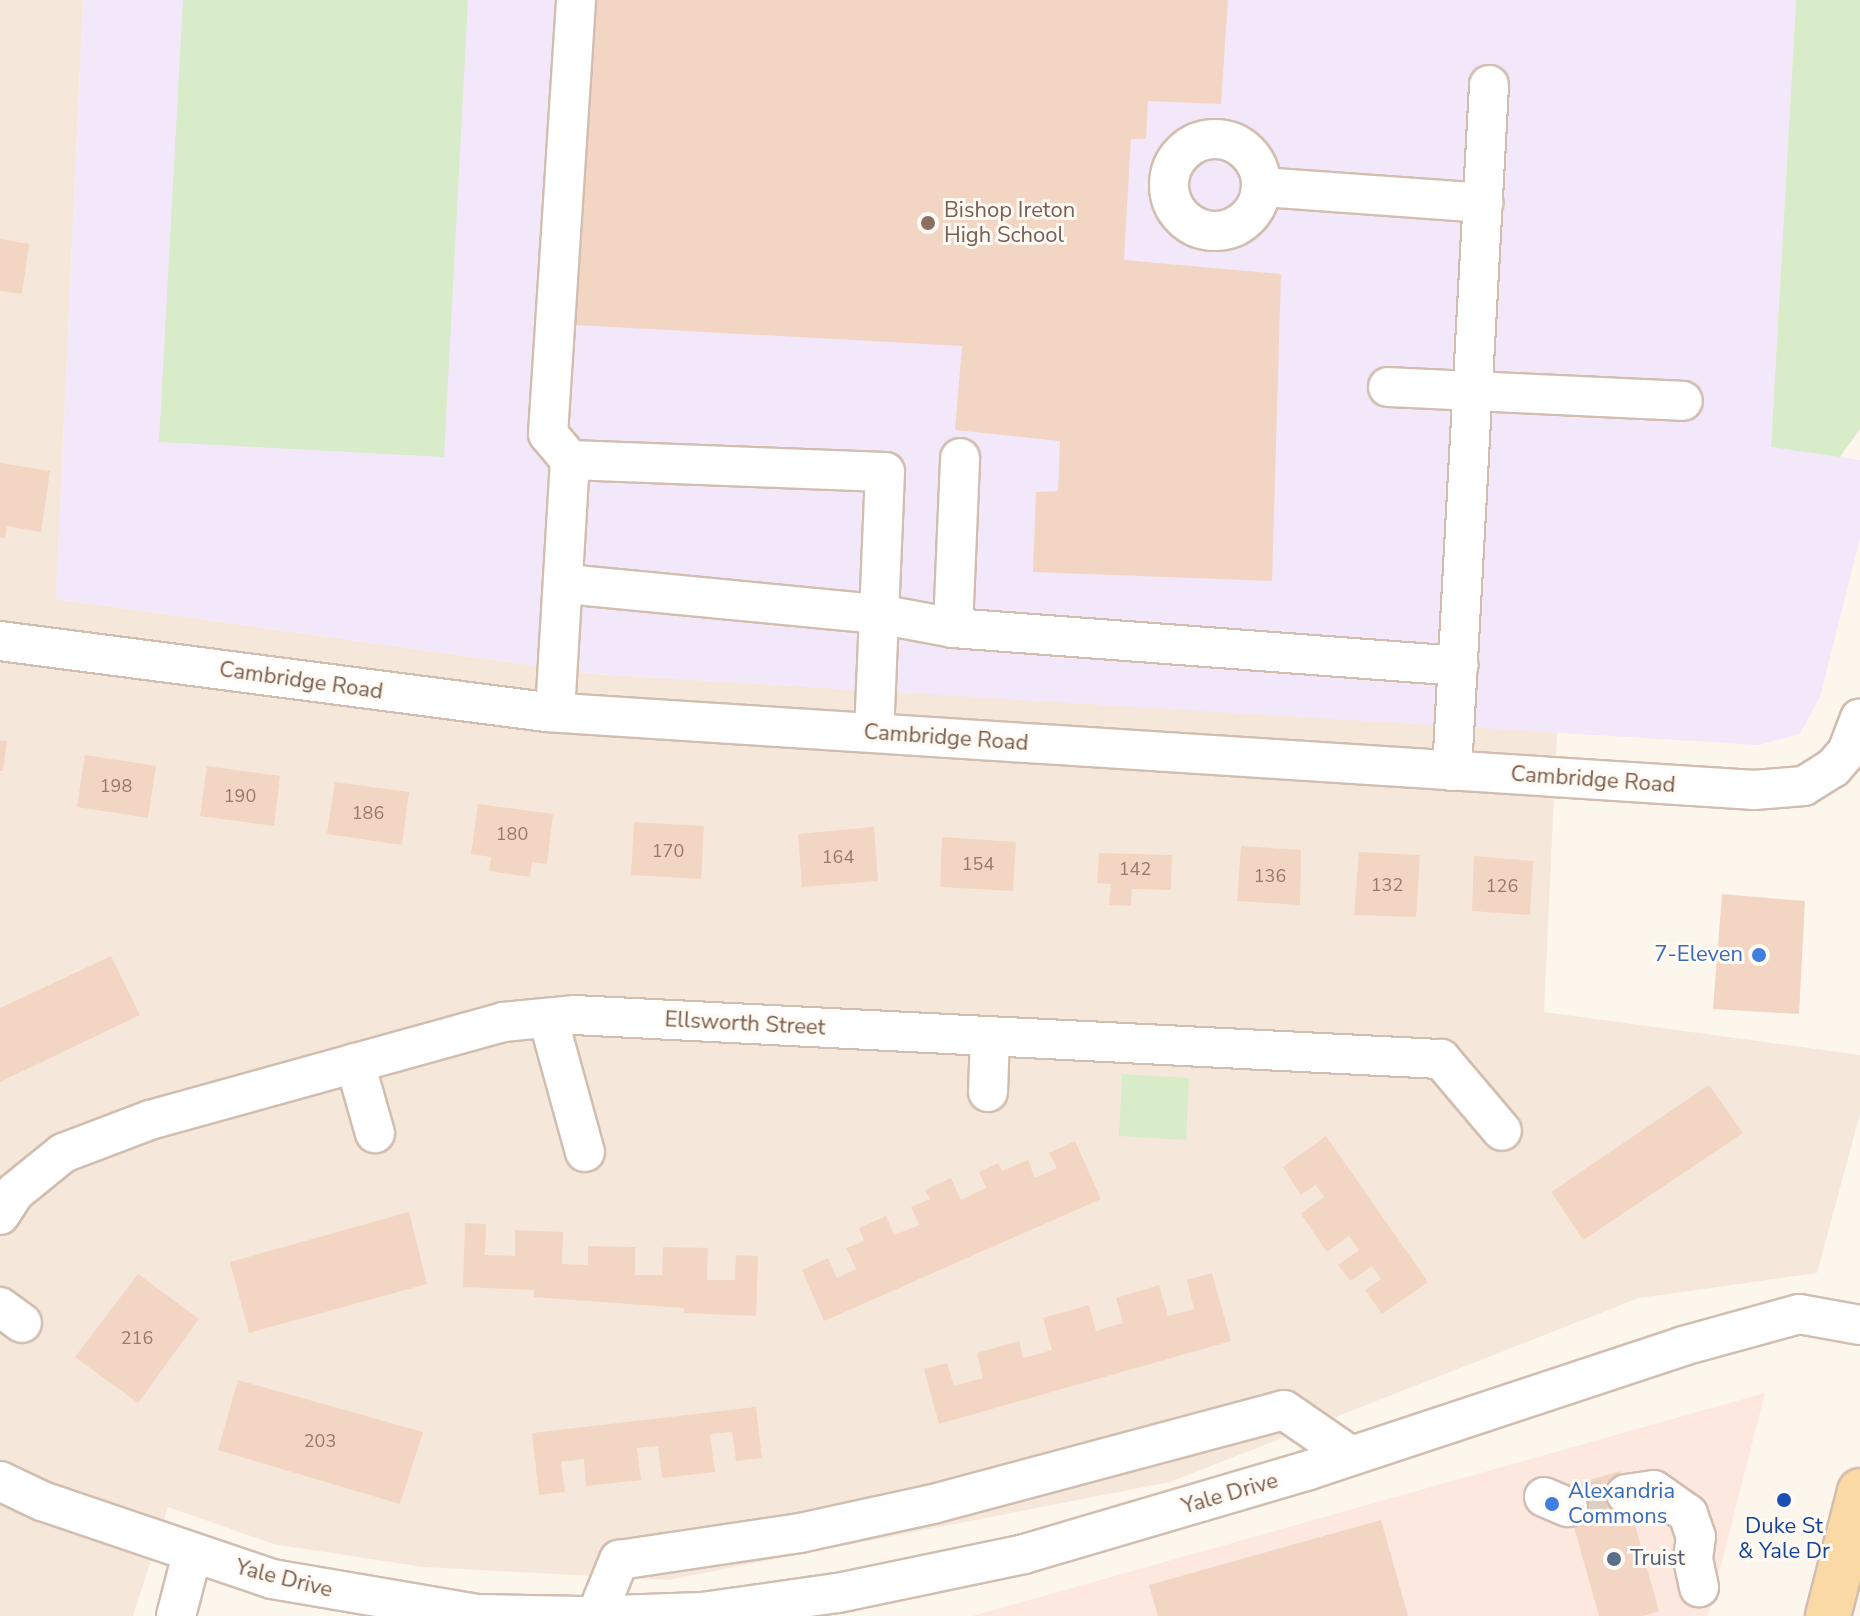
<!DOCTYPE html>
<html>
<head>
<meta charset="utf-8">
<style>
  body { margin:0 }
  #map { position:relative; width:1860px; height:1616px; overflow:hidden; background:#fdf6ec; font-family:"Nunito Sans",sans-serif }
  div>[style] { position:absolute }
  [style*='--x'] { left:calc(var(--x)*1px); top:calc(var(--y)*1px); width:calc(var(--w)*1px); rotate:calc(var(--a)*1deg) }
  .residential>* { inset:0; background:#f5e8da }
  .commercial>* { inset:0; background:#fde8e0 }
  .education>* { inset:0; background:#f3e8fa }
  .green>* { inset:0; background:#d8ecc9 }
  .building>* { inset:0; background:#f3d5c3 }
  .minor-tunnel>* { height:38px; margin-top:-19px; transform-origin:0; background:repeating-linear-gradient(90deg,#dcd0c4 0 38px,transparent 0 57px) }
  .roads { filter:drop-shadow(2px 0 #d1beb0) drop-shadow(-2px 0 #d1beb0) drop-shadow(0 2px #d1beb0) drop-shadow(0 -2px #d1beb0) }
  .minor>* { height:38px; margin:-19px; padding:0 19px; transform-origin:19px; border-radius:19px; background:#fff }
  .minor>.ring { margin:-19px; padding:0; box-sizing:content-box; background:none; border:38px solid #fff; border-radius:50% }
  .major>* { height:44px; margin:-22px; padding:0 22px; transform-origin:22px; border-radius:22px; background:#fbd9a5 }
  .dots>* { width:22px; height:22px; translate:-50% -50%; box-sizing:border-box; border:4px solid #fffaf3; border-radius:50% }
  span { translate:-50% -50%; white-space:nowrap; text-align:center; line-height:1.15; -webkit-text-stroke:6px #fffaf3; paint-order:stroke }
  .number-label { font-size:18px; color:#987a6a }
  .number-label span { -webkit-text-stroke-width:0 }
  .education-label { font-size:22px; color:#785e54 }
  .left { translate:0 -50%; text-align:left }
  .street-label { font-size:22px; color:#7a5c4d }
  .shop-label { font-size:22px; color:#366cbe }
  .right { translate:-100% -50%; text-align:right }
  .transit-label { font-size:22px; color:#164399 }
  .service-label { font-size:22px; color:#4e5e75 }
</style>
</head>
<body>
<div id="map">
  <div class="residential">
    <div style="clip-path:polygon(0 0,83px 0,56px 599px,595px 674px,1557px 731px,1544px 1012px,1860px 1055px,1860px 1114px,1817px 1273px,1639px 1298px,1170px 1482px,668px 1580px,423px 1567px,273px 1544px,168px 1507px,133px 1616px,0 1616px)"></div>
  </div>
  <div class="commercial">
    <div style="clip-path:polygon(1765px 1393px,1708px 1616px,972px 1616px)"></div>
  </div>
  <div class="education">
    <div style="clip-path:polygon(83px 0,1796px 0,1771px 446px,1860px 460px,1860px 538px,1820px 697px,1800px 734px,1759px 745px,595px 674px,56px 599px)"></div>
  </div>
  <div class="green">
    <div style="clip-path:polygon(183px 0,468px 0,444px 457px,159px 442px)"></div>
    <div style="clip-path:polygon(1796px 0,1860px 0,1860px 429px,1840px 457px,1771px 447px)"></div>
    <div style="clip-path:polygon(1122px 1074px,1189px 1078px,1186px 1140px,1119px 1136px)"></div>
  </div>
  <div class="building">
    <div style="clip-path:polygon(597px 0,1228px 0,1221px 104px,1148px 101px,1146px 139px,1131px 139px,1124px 260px,1281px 274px,1272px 581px,1033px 572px,1036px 492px,1058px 491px,1060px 441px,955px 430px,962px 346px,576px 325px)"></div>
    <div style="clip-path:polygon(0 239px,29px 244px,22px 294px,0 291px)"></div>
    <div style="clip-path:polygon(0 463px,50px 471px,41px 532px,7px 526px,5px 538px,0 538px)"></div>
    <div style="clip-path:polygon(0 740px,7px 741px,3px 771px,0 771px)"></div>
    <div style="clip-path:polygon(85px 755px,156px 766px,148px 818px,77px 807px)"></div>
    <div style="clip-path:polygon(207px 766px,280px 776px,274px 826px,200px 816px)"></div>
    <div style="clip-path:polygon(335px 782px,409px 792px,402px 845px,327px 834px)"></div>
    <div style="clip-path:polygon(478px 804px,553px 814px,547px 864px,532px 862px,530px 877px,489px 871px,491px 857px,471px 854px)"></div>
    <div style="clip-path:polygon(634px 822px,704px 826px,701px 879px,631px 875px)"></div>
    <div style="clip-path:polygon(874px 827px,878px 881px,802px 887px,798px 834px)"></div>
    <div style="clip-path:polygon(942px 837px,1016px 842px,1013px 891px,940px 887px)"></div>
    <div style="clip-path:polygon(1241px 846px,1301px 850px,1300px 905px,1237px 901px)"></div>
    <div style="clip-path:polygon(1359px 852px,1420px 855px,1416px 917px,1354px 915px)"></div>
    <div style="clip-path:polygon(1099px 853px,1172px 855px,1171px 890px,1132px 889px,1131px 906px,1109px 905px,1111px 884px,1097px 883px)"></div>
    <div style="clip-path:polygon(1474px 856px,1533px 861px,1530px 915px,1472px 911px)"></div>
    <div style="clip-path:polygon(1722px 894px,1805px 901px,1799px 1014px,1713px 1009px)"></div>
    <div style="clip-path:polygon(111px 956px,140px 1015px,0 1082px,0 1008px)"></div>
    <div style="clip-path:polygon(1709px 1085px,1743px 1133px,1583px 1240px,1551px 1192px)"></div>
    <div style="clip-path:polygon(1326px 1136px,1428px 1282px,1382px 1314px,1365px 1290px,1381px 1279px,1372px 1266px,1350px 1281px,1338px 1265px,1359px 1250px,1349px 1236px,1327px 1252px,1301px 1214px,1324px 1197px,1316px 1185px,1301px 1195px,1283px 1167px)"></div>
    <div style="clip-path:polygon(1075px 1141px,1101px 1199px,824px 1321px,802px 1270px,828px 1258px,837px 1278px,856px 1269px,846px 1248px,864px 1241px,859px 1228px,886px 1216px,894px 1235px,919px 1225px,911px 1207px,930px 1199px,925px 1190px,951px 1178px,961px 1200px,986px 1188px,979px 1172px,998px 1163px,1002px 1171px,1028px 1160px,1035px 1178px,1057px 1168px,1049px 1153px)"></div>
    <div style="clip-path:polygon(409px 1212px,427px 1284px,249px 1333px,230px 1262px)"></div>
    <div style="clip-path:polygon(465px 1223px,486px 1224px,485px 1255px,515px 1256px,515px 1230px,563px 1232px,562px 1264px,588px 1265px,588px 1246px,635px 1247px,635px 1275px,662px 1275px,663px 1247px,708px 1248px,707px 1280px,735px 1280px,736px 1255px,758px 1256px,756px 1316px,684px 1313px,684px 1308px,534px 1297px,534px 1290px,463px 1287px)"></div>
    <div style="clip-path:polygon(1212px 1273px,1231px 1341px,939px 1424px,924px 1369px,947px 1363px,954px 1386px,983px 1378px,977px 1353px,1019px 1341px,1023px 1358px,1052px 1350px,1043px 1318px,1089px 1305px,1096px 1331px,1123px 1323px,1116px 1298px,1159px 1285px,1168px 1316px,1194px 1309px,1187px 1280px)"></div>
    <div style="clip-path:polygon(138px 1274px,199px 1319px,138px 1403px,75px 1357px)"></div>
    <div style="clip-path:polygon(238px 1380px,423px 1432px,400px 1504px,218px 1450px)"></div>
    <div style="clip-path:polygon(756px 1407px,762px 1458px,736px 1461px,732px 1432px,710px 1434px,715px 1472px,662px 1478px,658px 1446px,637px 1448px,641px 1480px,586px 1486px,584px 1459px,561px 1462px,565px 1492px,539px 1495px,532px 1433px)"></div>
    <div style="clip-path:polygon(1620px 1471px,1659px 1611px,1643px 1616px,1599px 1616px,1563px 1488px)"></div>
    <div style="clip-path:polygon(1381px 1520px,1408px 1616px,1158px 1616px,1149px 1585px)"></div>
  </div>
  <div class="minor-tunnel">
    <div style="--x:1568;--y:1507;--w:59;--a:-12.6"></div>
  </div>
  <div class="roads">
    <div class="minor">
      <div class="ring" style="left:1169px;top:139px;width:54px;height:54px"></div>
      <div style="--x:1262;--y:187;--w:222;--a:4.1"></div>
      <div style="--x:1388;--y:387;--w:295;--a:2.7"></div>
      <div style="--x:570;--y:460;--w:315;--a:2.2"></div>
      <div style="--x:885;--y:472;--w:261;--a:92.4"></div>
      <div style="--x:566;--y:584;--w:314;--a:5.5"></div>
      <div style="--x:879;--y:614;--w:75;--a:10.7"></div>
      <div style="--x:953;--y:628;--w:507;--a:4.29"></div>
      <div style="--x:953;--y:628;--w:170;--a:-87.6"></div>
      <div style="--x:0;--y:641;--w:551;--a:7.41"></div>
      <div style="--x:546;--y:712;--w:1211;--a:3.69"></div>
      <div style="--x:1754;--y:790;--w:50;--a:-4.6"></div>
      <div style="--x:1804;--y:786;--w:34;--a:-32"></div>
      <div style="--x:1833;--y:768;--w:21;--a:-49"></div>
      <div style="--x:1847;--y:752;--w:36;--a:-69"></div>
      <div style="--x:555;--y:712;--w:252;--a:-86.6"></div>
      <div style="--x:570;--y:460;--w:34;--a:-130"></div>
      <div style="--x:548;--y:434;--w:435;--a:-86.3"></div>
      <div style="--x:1452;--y:771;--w:687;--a:-86.91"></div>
      <div style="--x:548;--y:1018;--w:139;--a:74.6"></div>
      <div style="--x:355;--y:1063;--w:73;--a:74.1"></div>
      <div style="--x:988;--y:1092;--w:56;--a:-88"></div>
      <div style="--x:0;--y:1215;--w:27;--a:-57"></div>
      <div style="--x:15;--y:1192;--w:62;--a:-39.1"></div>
      <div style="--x:63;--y:1153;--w:93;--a:-20.8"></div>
      <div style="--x:150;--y:1120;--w:366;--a:-15.5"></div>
      <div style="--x:503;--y:1022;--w:71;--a:-5.6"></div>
      <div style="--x:574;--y:1015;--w:868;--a:2.91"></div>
      <div style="--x:1441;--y:1059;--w:94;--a:49.7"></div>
      <div style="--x:0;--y:1307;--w:27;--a:36"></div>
      <div style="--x:0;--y:1481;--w:47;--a:25.5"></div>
      <div style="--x:42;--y:1501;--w:243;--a:18.7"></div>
      <div style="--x:272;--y:1579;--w:208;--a:9.7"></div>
      <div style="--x:477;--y:1614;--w:106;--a:1.1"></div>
      <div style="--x:1626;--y:1494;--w:28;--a:-8"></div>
      <div style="--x:1654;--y:1490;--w:42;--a:35.2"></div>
      <div style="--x:1688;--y:1514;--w:24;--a:71"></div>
      <div style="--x:1696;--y:1537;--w:22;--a:98"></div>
      <div style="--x:1693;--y:1559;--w:29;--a:78"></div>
      <div style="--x:1544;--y:1497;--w:26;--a:23"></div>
      <div style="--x:176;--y:1616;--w:64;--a:-75.5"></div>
      <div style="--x:586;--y:1616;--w:116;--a:-2"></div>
      <div style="--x:702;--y:1612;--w:137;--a:-8"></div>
      <div style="--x:838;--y:1593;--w:190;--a:-11.8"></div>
      <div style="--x:1024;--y:1554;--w:297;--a:-16.4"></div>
      <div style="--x:1309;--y:1470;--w:394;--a:-18.3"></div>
      <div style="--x:1683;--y:1346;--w:120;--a:-15.4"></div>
      <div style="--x:1799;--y:1314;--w:62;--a:10.2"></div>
      <div style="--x:596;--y:1616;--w:61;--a:-67.7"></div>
      <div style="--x:619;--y:1560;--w:183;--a:-8.5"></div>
      <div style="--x:800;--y:1533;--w:136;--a:-12.3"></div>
      <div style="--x:933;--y:1504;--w:363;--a:-15"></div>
      <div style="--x:1284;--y:1410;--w:81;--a:34.5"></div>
    </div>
    <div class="major">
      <div style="--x:1828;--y:1616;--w:129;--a:-75.6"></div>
    </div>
  </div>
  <div class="dots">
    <div style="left:928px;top:223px;background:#8d6e63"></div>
    <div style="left:1759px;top:955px;background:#3f7fe0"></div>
    <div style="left:1784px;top:1500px;background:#1a4fb4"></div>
    <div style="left:1552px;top:1504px;background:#3f7fe0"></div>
    <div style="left:1614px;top:1559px;background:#5c6f8a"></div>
  </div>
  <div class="number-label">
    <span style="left:116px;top:786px">198</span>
    <span style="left:240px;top:796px">190</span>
    <span style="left:368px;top:813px">186</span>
    <span style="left:512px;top:834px">180</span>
    <span style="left:668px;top:851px">170</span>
    <span style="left:838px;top:857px">164</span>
    <span style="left:978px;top:864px">154</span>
    <span style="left:1135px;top:869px">142</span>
    <span style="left:1270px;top:876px">136</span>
    <span style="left:1387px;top:885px">132</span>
    <span style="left:1502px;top:886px">126</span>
    <span style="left:137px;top:1338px">216</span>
    <span style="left:320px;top:1441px">203</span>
  </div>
  <div class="education-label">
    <span class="left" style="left:944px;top:223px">Bishop Ireton<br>High School</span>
  </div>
  <div class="street-label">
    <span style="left:301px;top:681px;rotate:8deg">Cambridge Road</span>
    <span style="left:946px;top:738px;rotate:4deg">Cambridge Road</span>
    <span style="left:1593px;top:780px;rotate:4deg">Cambridge Road</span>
    <span style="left:745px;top:1024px;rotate:3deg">Ellsworth Street</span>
    <span style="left:1230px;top:1494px;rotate:-16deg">Yale Drive</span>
    <span style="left:284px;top:1579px;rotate:14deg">Yale Drive</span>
  </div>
  <div class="shop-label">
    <span class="right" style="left:1743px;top:955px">7-Eleven</span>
    <span class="left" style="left:1568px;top:1504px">Alexandria<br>Commons</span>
  </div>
  <div class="transit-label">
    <span style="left:1784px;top:1539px">Duke St<br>&amp; Yale Dr</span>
  </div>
  <div class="service-label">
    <span class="left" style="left:1630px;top:1559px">Truist</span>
  </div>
</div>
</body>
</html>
